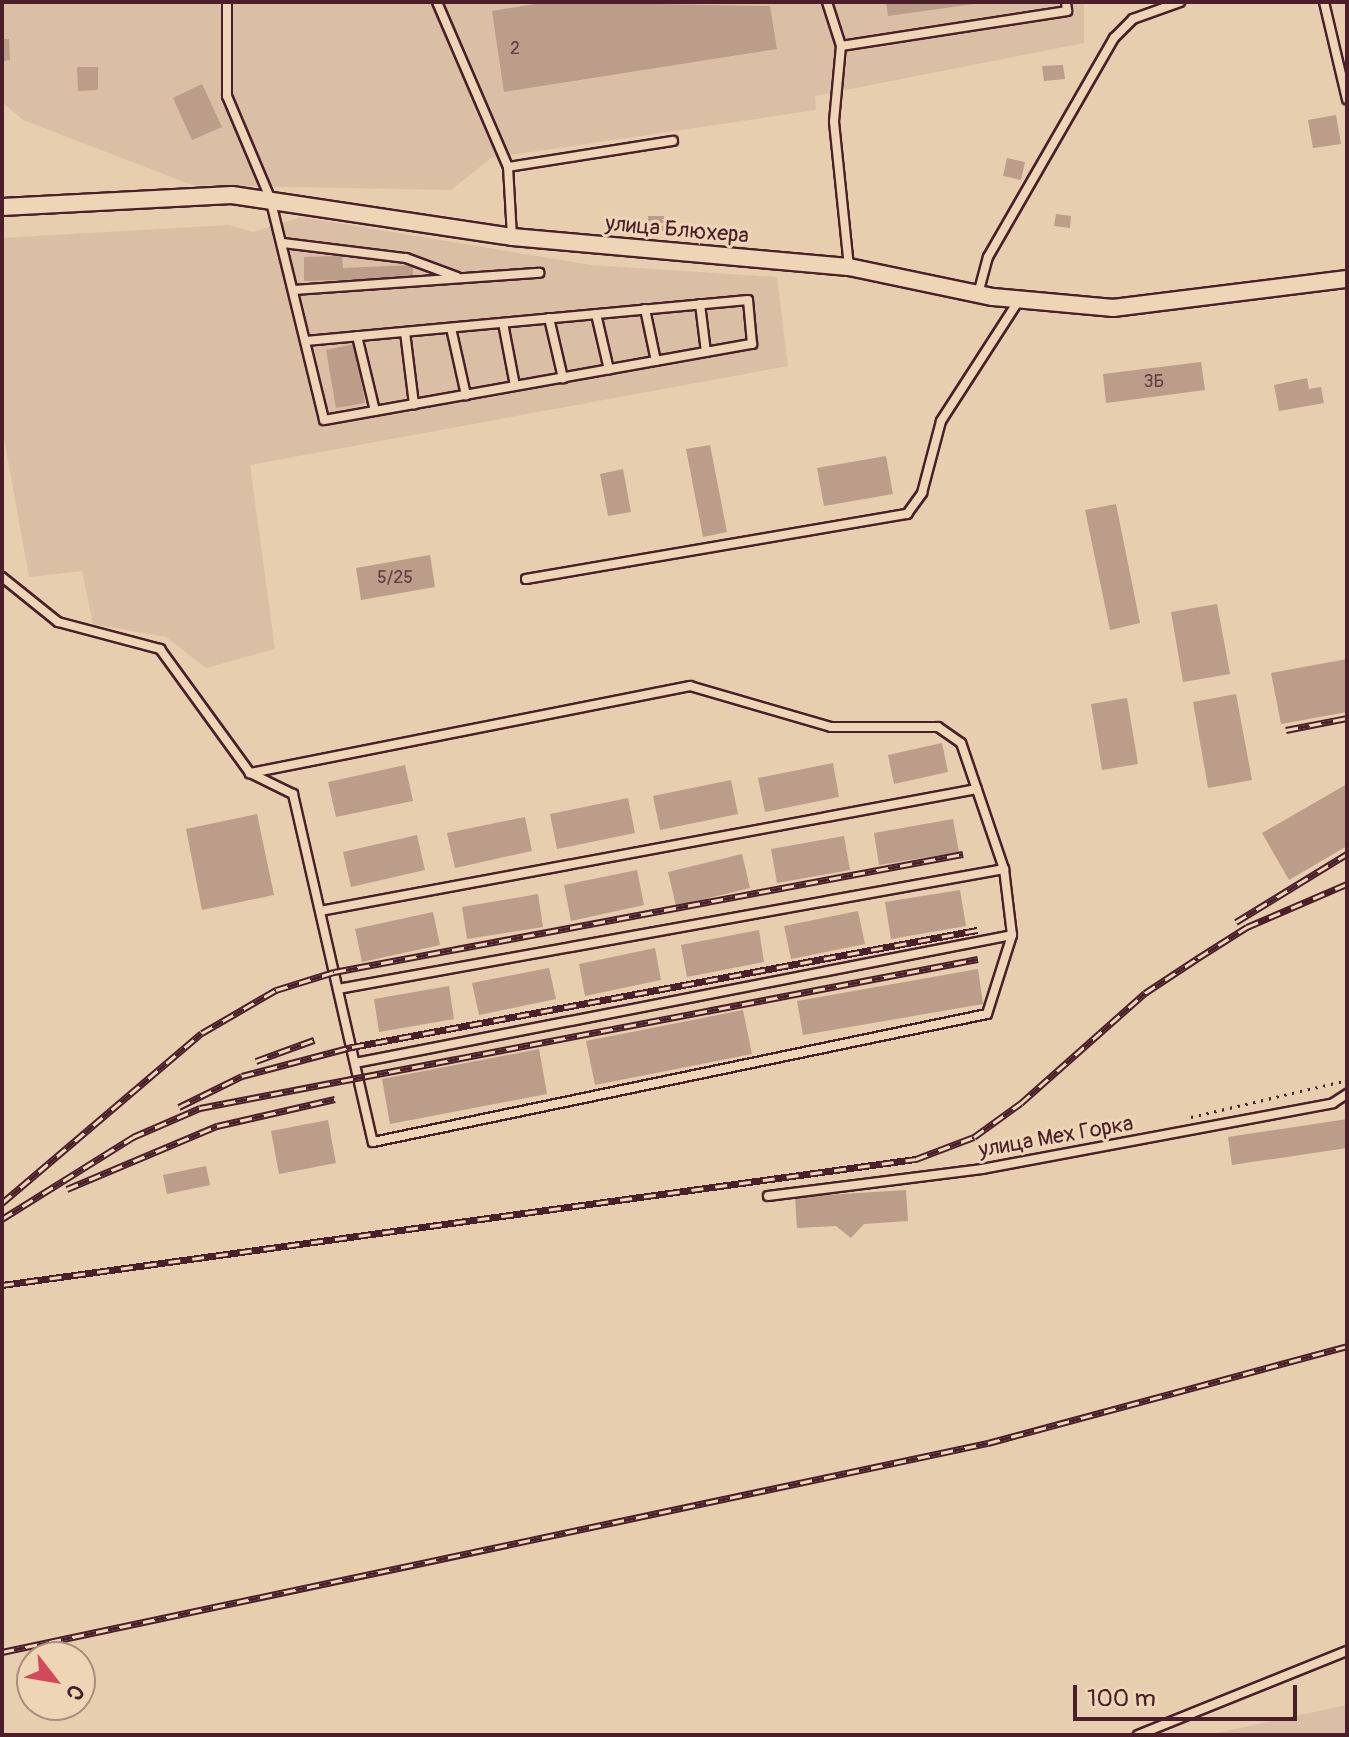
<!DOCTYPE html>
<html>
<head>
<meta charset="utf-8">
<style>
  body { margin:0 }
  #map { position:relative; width:1349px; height:1737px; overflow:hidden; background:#e7ceaf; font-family:Pangolin,sans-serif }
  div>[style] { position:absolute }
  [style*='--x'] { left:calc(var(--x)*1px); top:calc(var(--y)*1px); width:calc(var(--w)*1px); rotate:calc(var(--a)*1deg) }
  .built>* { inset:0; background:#dabfa4 }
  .building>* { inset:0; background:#bb9d8a }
  .path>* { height:3px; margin-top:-1.5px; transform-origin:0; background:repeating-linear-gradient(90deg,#4a1f2b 0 2px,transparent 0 8px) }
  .roads { filter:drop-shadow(2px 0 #4a1f2b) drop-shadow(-2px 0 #4a1f2b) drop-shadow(0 2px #4a1f2b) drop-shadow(0 -2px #4a1f2b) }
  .lane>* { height:8px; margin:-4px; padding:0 4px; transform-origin:4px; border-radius:4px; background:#eed5b5 }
  .street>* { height:16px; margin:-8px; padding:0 8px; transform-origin:8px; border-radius:8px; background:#eed5b5 }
  .rail>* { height:7px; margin-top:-3.5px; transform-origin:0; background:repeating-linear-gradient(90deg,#eed5b5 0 12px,#4a1f2b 0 24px); box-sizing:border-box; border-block:2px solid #4a1f2b }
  span { translate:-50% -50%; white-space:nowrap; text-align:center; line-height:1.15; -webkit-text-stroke:6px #eed5b5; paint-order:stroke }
  .number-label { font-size:18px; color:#663e43 }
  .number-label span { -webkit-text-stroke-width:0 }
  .street-label { font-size:22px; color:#4a1f2b }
  .frame { position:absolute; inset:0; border:4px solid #4a1f2b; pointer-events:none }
  .north { position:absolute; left:16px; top:1641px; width:80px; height:80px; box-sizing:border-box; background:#eed5b5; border:2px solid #ac8c7e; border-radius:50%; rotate:121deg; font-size:22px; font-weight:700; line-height:32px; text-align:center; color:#4a1f2b }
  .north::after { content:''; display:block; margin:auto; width:28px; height:36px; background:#d1495b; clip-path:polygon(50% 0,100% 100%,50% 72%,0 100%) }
  .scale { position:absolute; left:1073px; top:1685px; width:224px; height:36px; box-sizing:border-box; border:4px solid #4a1f2b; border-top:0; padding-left:10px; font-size:24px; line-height:28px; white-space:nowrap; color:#4a1f2b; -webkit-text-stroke:6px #eed5b5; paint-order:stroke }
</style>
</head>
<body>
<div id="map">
  <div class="built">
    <div style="clip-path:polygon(2px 2px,1084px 2px,1084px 43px,815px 96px,816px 110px,491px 158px,451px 190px,192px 185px,23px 120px,2px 102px)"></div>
    <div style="clip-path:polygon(301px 217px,591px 265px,777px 277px,788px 366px,250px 465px,275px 649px,206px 668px,166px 637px,93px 624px,82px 571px,29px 577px,2px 427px,2px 238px,228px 225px,253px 232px)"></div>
    <div style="clip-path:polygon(1347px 1705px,1347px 1735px,1208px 1735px,1276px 1720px)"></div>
  </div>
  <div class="building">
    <div style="clip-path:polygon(547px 2px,770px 6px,777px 49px,504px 92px,492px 11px)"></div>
    <div style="clip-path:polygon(886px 2px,973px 2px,974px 4px,888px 16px)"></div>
    <div style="clip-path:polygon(2px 39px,9px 39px,10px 60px,2px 61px)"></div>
    <div style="clip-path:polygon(1063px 65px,1065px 79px,1044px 81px,1042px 66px)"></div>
    <div style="clip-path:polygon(77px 67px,98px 67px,98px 90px,78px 91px)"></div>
    <div style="clip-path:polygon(202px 84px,222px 127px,192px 140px,173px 98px)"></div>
    <div style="clip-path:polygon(1336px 115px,1341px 144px,1313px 148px,1308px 120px)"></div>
    <div style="clip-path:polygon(1007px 158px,1025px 162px,1021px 180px,1003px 176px)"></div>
    <div style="clip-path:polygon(1056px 214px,1071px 216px,1070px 228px,1054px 226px)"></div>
    <div style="clip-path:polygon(648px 216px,664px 216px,664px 231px,648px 231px)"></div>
    <div style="clip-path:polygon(342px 256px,343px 268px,413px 265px,413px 278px,304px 281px,304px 257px)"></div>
    <div style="clip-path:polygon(354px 344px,365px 403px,336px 408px,326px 350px)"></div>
    <div style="clip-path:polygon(1201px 362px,1205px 390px,1106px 403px,1103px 374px)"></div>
    <div style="clip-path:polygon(1307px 378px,1309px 389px,1321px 387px,1324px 403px,1279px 411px,1274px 385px)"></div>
    <div style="clip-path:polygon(710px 445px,727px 532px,703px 537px,686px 449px)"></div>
    <div style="clip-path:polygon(886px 456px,893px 494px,824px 506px,817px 468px)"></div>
    <div style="clip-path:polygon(623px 469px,631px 512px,608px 516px,600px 474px)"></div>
    <div style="clip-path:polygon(1116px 504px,1140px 623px,1110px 630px,1085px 510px)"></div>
    <div style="clip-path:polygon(430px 555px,435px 587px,361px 600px,356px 568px)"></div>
    <div style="clip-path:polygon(1217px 604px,1230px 674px,1183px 682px,1171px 612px)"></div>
    <div style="clip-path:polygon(1347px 659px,1347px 712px,1281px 724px,1271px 673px)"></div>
    <div style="clip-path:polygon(1236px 694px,1252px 780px,1208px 788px,1193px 702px)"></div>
    <div style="clip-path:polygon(1127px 698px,1138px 764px,1102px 770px,1091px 704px)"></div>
    <div style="clip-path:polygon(942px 743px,948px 772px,894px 784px,888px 755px)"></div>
    <div style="clip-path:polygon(833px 763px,839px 797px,765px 812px,758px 778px)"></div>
    <div style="clip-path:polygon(405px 765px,413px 801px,336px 817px,328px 782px)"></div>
    <div style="clip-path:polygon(731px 780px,738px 814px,660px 830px,653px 796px)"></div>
    <div style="clip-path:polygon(1347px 784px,1347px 846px,1289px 880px,1262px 833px)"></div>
    <div style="clip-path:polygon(628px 798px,635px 833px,557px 849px,550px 814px)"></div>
    <div style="clip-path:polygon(257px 814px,274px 895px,202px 910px,186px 829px)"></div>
    <div style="clip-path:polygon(525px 817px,532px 851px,455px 868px,447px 833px)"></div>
    <div style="clip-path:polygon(953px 819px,959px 852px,879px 865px,874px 833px)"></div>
    <div style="clip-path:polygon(417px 835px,425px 870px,351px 887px,343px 852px)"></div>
    <div style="clip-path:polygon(844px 836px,850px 870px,777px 883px,771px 849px)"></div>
    <div style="clip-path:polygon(742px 854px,750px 888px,676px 906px,668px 872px)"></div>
    <div style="clip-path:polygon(637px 870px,644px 905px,571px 921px,564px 885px)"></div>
    <div style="clip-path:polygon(960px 890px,966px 926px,891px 939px,885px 902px)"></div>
    <div style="clip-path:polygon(538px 894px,543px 927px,467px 939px,462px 907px)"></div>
    <div style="clip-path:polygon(858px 911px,865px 944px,791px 959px,784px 926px)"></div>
    <div style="clip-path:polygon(433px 912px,440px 945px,362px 962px,355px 929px)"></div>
    <div style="clip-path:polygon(759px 930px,764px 962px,687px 977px,681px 945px)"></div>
    <div style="clip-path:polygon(655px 948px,661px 980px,585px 996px,579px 964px)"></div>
    <div style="clip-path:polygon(549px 968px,556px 999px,479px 1015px,472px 983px)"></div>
    <div style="clip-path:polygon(978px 969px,983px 1004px,803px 1035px,797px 1001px)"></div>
    <div style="clip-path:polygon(449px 986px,454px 1019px,379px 1032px,374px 999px)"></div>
    <div style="clip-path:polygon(743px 1010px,752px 1054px,595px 1085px,586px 1041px)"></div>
    <div style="clip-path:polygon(539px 1049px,547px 1094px,390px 1124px,382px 1079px)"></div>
    <div style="clip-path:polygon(1347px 1119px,1347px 1148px,1232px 1165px,1228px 1137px)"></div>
    <div style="clip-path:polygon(328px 1120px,336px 1163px,279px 1174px,271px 1131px)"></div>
    <div style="clip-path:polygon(206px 1166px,210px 1185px,167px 1194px,163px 1175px)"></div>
    <div style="clip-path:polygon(906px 1190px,908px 1221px,864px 1224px,851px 1238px,836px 1226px,797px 1228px,795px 1197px)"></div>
  </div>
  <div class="path">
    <div style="--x:1191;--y:1117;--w:160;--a:-13.3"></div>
  </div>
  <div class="roads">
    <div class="lane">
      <div style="--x:227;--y:2;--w:94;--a:90"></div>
      <div style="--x:227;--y:96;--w:111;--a:67.1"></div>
      <div style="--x:270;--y:198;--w:228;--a:76.3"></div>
      <div style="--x:324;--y:420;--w:435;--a:-10.1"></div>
      <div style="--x:752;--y:344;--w:44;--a:-95.2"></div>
      <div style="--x:748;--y:300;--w:444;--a:174.7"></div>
      <div style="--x:437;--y:2;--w:180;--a:66.7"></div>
      <div style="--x:508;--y:167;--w:70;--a:86.7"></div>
      <div style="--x:827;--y:2;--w:46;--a:72.3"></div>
      <div style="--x:841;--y:46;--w:76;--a:95.3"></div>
      <div style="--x:834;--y:122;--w:145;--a:84.1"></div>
      <div style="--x:1324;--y:2;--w:100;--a:76.7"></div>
      <div style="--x:841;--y:46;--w:229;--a:-8.8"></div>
      <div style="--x:1067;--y:11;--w:9;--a:-96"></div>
      <div style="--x:508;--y:167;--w:167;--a:-9"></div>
      <div style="--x:283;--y:243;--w:124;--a:7"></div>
      <div style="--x:406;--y:258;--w:54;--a:20.4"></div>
      <div style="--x:294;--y:290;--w:246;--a:-4"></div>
      <div style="--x:978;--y:294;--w:38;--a:-75"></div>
      <div style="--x:988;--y:257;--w:253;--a:-60.1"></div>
      <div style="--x:1114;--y:38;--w:27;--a:-45"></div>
      <div style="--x:1133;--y:19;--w:50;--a:-19.9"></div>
      <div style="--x:700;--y:304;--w:48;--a:82.9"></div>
      <div style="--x:645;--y:309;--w:53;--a:78.1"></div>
      <div style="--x:596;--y:314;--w:57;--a:76.9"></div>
      <div style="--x:549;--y:318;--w:62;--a:76.9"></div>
      <div style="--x:503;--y:323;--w:64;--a:79.2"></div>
      <div style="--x:451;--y:328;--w:69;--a:77.4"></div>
      <div style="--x:405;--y:332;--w:73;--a:82.9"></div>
      <div style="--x:357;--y:336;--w:77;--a:76.5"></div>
      <div style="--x:2;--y:577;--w:72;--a:38.8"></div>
      <div style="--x:58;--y:622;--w:106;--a:14.8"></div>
      <div style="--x:160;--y:649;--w:153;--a:54"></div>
      <div style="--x:250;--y:773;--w:48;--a:26"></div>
      <div style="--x:293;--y:794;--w:357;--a:77.1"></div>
      <div style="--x:373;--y:1142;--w:627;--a:-11.78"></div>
      <div style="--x:987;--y:1014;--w:83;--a:-72.4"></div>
      <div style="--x:1012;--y:935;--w:66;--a:-96.9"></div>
      <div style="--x:1004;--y:869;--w:133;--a:-108.8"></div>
      <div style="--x:961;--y:743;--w:28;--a:-145"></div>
      <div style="--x:938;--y:727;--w:107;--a:180"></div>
      <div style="--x:831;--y:727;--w:147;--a:-163.8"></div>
      <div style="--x:690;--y:686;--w:449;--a:168.8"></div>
      <div style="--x:526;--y:579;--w:387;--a:-9.7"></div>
      <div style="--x:907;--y:514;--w:26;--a:-54"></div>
      <div style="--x:922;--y:493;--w:74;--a:-75.2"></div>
      <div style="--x:941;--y:421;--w:144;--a:-57.2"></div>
      <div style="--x:320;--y:911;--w:668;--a:-10.52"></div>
      <div style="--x:338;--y:989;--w:677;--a:-10.21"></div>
      <div style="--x:355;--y:1063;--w:669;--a:-11.02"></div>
      <div style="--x:768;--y:1196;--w:216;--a:-7.2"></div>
      <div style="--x:982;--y:1169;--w:357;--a:-10.6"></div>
      <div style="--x:1333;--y:1103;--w:17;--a:-33"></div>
      <div style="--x:1138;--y:1735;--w:225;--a:-21.9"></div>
    </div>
    <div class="street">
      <div style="--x:2;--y:207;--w:230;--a:-3"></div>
      <div style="--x:232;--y:195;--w:283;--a:8.5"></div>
      <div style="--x:512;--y:237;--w:338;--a:5.1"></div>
      <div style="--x:849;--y:267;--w:147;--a:11.8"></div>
      <div style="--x:993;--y:297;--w:121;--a:5.2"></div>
      <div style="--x:1113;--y:308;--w:236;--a:-7.1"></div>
    </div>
  </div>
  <div class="rail">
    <div style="--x:1286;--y:730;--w:62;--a:-11.1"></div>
    <div style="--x:1236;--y:922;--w:130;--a:-31.5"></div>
    <div style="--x:256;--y:1061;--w:62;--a:-19.9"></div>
    <div style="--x:179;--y:1107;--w:70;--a:-26.2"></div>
    <div style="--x:242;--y:1076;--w:114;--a:-14.8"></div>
    <div style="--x:352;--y:1047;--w:636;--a:-10.6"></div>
    <div style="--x:67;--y:1189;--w:163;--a:-22.8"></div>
    <div style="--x:217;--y:1126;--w:121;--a:-12.9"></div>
    <div style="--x:2;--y:1203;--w:262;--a:-40.4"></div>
    <div style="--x:202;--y:1033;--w:86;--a:-30.2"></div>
    <div style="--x:276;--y:990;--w:61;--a:-17.2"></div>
    <div style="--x:334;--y:972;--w:640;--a:-10.63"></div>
    <div style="--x:2;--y:1219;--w:155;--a:-32"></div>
    <div style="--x:133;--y:1137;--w:73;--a:-23.4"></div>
    <div style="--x:200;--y:1108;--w:792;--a:-10.84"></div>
    <div style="--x:2;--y:1285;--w:923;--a:-7.85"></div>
    <div style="--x:916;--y:1159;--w:62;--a:-20.8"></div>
    <div style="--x:974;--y:1137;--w:58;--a:-35.9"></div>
    <div style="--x:1021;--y:1103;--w:166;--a:-41.6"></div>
    <div style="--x:1145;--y:993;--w:64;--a:-33.4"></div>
    <div style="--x:1198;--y:958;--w:58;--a:-32.3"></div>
    <div style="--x:1247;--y:927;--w:109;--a:-23.3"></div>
    <div style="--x:2;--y:1652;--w:1008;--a:-11.97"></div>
    <div style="--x:988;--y:1443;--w:372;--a:-15.1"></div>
  </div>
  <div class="number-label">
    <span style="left:515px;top:49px">2</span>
    <span style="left:1154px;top:382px">3Б</span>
    <span style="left:395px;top:578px">5/25</span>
  </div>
  <div class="street-label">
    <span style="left:677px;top:230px;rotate:5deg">улица Блюхера</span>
    <span style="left:1056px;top:1137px;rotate:-10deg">улица Мех Горка</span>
  </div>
  <div class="frame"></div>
  <div class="north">С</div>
  <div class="scale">100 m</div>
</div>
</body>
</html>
